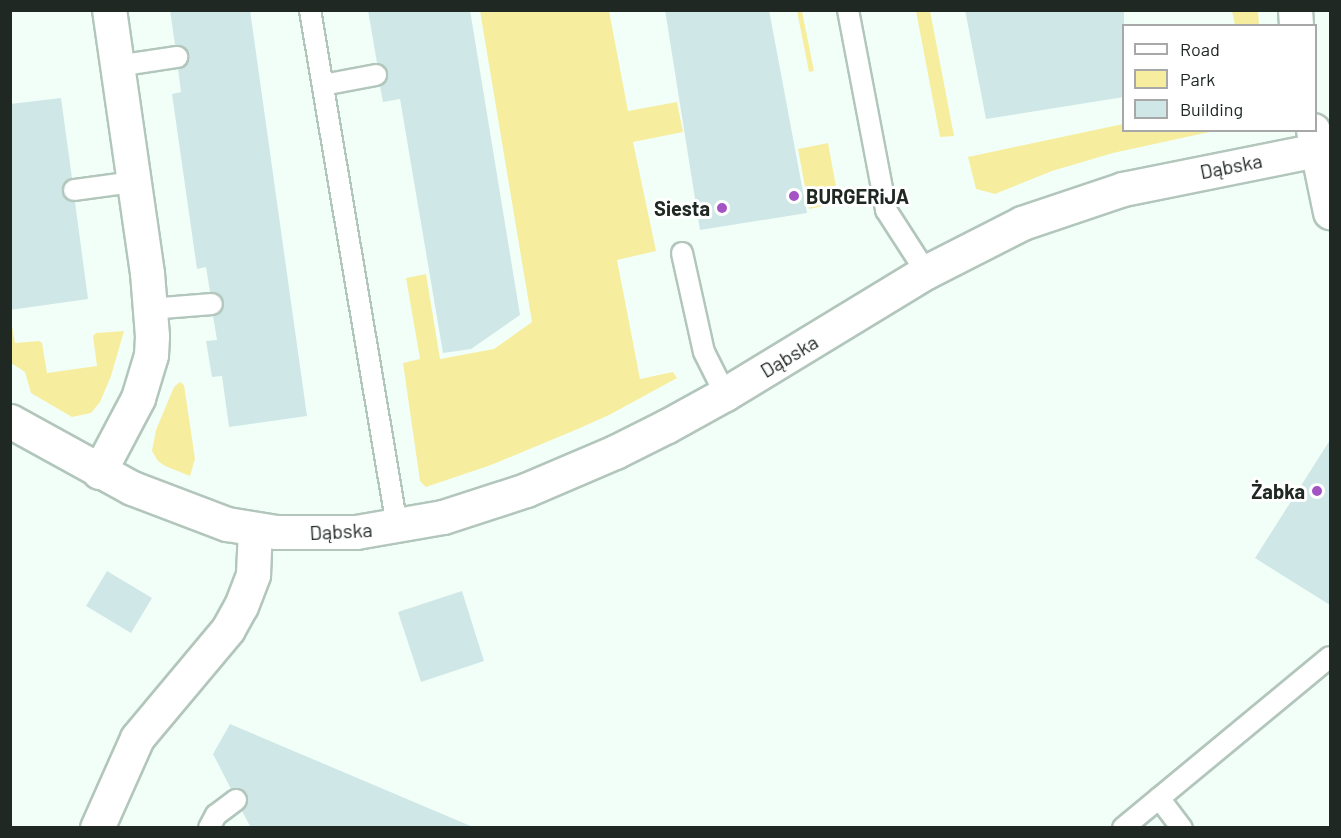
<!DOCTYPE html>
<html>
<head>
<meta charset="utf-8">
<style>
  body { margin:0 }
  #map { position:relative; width:1341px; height:838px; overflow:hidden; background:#f2fff8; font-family:Barlow,sans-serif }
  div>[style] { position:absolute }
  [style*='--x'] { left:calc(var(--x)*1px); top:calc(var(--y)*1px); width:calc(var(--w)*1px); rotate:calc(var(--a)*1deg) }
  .green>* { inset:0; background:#f6ee9e }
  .building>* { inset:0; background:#cfe8e7 }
  .roads { filter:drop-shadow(2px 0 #b2c6bc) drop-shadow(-2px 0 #b2c6bc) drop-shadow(0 2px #b2c6bc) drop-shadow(0 -2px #b2c6bc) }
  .service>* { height:20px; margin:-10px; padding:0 10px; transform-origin:10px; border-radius:10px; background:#fff }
  .minor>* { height:33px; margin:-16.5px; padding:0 16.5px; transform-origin:16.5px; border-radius:16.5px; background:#fff }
  .dots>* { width:16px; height:16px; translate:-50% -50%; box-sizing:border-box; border:3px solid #fff; border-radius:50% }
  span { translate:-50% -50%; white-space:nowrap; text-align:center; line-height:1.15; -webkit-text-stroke:6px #fff; paint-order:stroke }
  .street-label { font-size:20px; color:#202824 }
  .poi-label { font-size:20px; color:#202824; font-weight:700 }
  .left { translate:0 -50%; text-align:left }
  .right { translate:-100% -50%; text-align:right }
  .frame { position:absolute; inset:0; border:12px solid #202824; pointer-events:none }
  .legend { position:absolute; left:1122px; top:24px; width:195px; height:108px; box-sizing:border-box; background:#fff; border:2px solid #a6a9a7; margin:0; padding:8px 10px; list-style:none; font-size:18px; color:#202824 }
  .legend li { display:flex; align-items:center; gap:12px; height:30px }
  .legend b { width:30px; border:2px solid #a6a9a7 }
</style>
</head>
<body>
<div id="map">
  <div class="green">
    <div style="clip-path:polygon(480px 11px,609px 11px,628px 111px,677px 102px,683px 132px,633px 142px,656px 251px,617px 260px,640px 379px,673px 372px,677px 378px,609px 415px,573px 431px,491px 465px,426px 487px,420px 481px,403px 363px,420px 359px,406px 278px,426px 274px,440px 359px,494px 349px,532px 322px)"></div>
    <div style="clip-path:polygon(797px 11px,802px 11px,814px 71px,809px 72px)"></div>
    <div style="clip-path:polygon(916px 11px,930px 11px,954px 136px,940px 137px)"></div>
    <div style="clip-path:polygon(1232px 11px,1258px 11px,1259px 25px,1235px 25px)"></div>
    <div style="clip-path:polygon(1123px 124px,1124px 130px,1214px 131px,1113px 153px,1052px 171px,995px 194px,976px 189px,968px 157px)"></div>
    <div style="clip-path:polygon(828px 143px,839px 203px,809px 209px,798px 149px)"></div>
    <div style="clip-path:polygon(11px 321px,15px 343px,39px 341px,42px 343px,47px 373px,97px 366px,93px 336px,96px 333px,124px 331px,111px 376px,100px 402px,91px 413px,72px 417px,31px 393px,25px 372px,11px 363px)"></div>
    <div style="clip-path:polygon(180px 382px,184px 385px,195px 459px,190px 476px,165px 466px,158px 461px,152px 451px,156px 430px,174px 387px)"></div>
  </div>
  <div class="building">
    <div style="clip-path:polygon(170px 10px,250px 10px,307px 416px,229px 427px,222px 376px,212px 377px,206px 341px,217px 340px,213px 316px,223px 310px,224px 302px,218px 293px,210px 292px,206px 267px,197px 269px,172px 94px,181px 92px,178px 69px,185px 66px,189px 56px,186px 49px,175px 45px)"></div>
    <div style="clip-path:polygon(368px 10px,470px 10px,520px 315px,471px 349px,443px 353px,400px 99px,383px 102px,380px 86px,387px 80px,388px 73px,385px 67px,377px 63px)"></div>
    <div style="clip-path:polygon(665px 10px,769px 10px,807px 213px,700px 230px)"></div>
    <div style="clip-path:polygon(965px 10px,1124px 10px,1124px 97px,986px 119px)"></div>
    <div style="clip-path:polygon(61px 98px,72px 178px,66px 181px,62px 191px,65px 198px,75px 202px,88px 299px,10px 310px,10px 104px)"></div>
    <div style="clip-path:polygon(1330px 440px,1330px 605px,1255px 558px)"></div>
    <div style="clip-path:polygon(107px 571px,152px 598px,131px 633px,86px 606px)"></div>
    <div style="clip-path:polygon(462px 591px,484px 661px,421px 682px,398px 612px)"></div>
    <div style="clip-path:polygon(230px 724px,473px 827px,473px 828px,251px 828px,242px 811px,247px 804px,246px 793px,240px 789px,231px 789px,213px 754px)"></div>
  </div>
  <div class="roads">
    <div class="service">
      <div style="--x:310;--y:10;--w:523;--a:80.43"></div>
      <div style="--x:848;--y:10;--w:204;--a:79.2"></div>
      <div style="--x:886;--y:210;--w:74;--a:57.2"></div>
      <div style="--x:117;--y:66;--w:61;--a:-8.5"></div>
      <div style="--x:323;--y:85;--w:54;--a:-10.7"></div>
      <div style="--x:74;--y:190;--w:60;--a:-7.7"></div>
      <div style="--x:682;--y:253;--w:101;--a:77.5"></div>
      <div style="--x:704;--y:352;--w:47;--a:63.4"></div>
      <div style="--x:150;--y:309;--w:62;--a:-4.6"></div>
      <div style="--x:1159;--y:798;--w:38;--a:53"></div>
      <div style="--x:209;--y:828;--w:15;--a:-62"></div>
      <div style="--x:216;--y:815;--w:25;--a:-37"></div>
      <div style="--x:1123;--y:828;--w:268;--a:-39.6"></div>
    </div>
    <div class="minor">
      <div style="--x:1295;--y:10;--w:16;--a:86"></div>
      <div style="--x:1313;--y:130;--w:84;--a:78.3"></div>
      <div style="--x:10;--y:421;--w:139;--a:28.8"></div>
      <div style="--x:132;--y:488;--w:102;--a:20.8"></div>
      <div style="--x:227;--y:524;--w:50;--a:9.3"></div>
      <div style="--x:276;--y:532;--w:80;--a:0"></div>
      <div style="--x:356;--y:532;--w:88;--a:-9.8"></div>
      <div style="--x:443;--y:517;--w:87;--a:-18"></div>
      <div style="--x:526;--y:490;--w:97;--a:-23.1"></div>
      <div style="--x:615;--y:452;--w:58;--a:-26.6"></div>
      <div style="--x:667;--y:426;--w:66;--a:-28.9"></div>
      <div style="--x:725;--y:394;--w:235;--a:-31.3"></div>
      <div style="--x:926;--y:272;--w:108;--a:-27"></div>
      <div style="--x:1022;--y:223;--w:107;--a:-18.6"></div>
      <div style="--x:1123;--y:189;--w:197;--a:-11.4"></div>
      <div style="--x:99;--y:472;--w:84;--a:-62.2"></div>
      <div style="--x:138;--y:398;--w:45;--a:-73.2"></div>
      <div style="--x:151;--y:355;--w:19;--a:-87"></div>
      <div style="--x:152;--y:336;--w:63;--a:-94.5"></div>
      <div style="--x:147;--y:273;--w:266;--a:-98.2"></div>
      <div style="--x:97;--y:828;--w:98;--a:-66"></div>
      <div style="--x:137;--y:738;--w:142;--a:-50.1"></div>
      <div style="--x:228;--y:629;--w:26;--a:-61"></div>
      <div style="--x:241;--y:606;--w:34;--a:-69"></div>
      <div style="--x:253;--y:574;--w:45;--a:-87.5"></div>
    </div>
  </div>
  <div class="dots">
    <div style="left:794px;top:196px;background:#a353c4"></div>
    <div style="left:722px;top:208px;background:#a353c4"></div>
    <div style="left:1317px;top:491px;background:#a353c4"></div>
  </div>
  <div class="street-label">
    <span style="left:1231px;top:166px;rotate:-11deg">Dąbska</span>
    <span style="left:789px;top:356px;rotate:-31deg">Dąbska</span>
    <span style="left:341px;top:531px;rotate:-3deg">Dąbska</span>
  </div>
  <div class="poi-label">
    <span class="left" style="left:806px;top:196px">BURGERiJA</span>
    <span class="right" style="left:710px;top:208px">Siesta</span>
    <span class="right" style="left:1305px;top:491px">Żabka</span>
  </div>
  <div class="frame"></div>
  <ul class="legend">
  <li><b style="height:8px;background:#fff"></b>Road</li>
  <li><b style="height:16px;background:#f6ee9e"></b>Park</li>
  <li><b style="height:16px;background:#cfe8e7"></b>Building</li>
  </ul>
</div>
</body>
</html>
